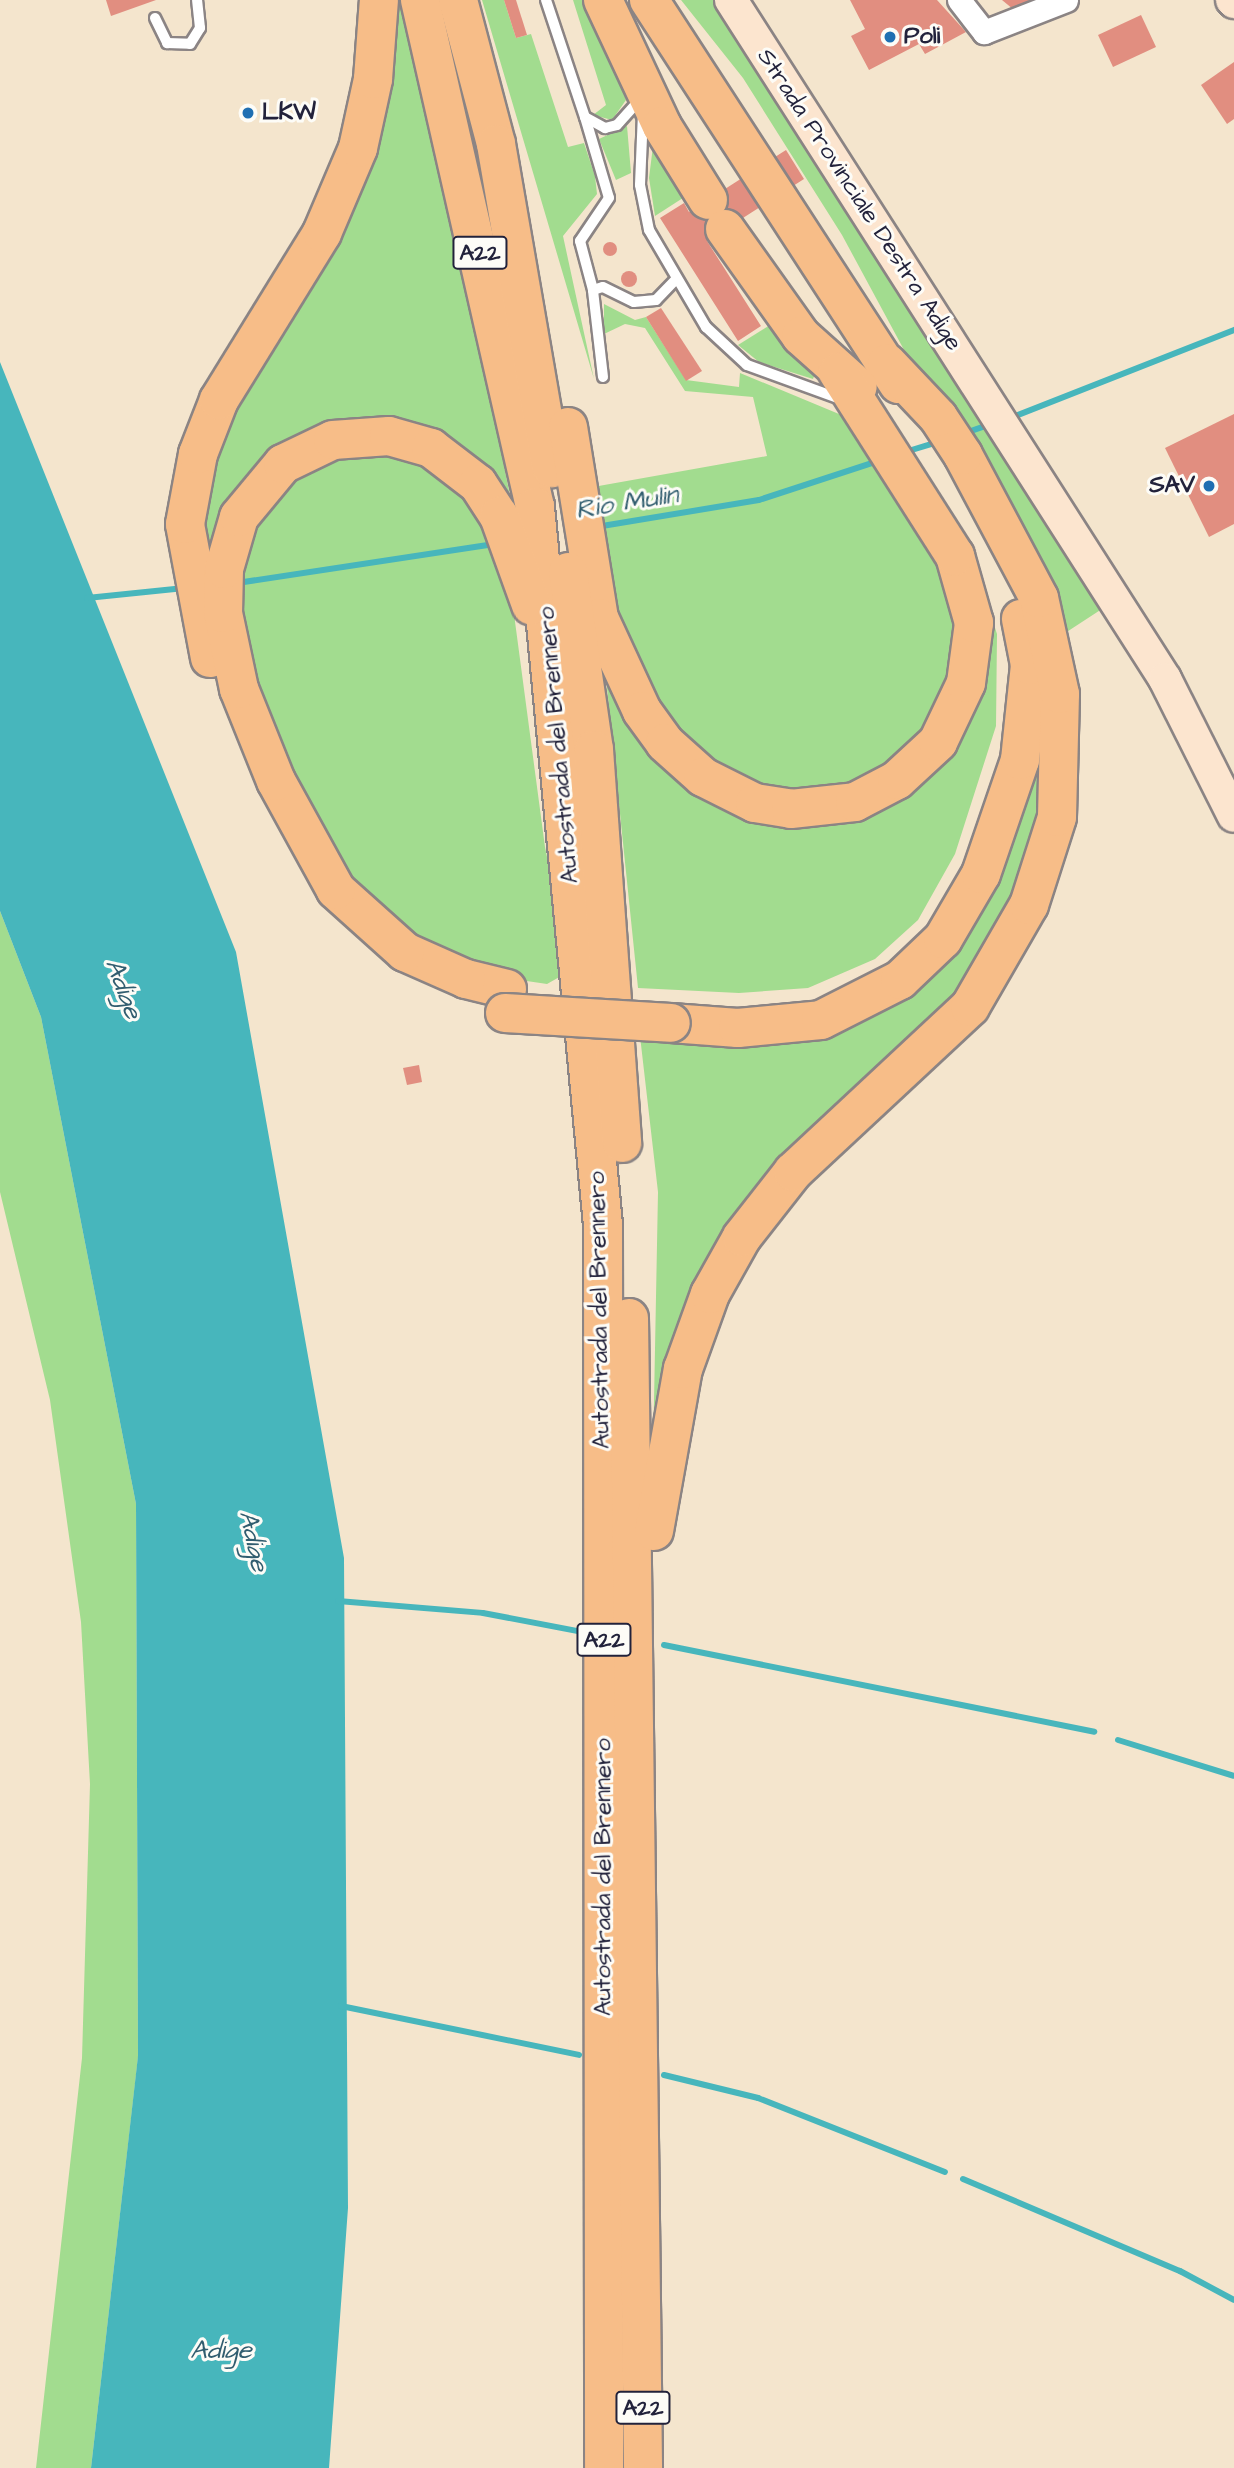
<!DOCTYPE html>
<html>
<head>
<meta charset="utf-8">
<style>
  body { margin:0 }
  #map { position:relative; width:1234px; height:2468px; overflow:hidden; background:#f4e5cd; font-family:"Architects Daughter",sans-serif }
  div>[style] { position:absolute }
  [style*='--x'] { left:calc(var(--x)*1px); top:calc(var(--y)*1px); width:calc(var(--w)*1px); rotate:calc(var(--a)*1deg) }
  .green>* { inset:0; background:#a2dc8f }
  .water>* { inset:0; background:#47b6bc }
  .stream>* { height:6px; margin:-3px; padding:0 3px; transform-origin:3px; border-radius:3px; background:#47b6bc }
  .building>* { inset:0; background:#e18e80 }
  .round { border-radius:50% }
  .roads { filter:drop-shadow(2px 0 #8b8484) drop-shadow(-2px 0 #8b8484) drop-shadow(0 2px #8b8484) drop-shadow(0 -2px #8b8484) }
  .lane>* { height:10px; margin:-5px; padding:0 5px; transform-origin:5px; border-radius:5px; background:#fff }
  .street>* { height:23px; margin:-11.5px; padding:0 11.5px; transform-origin:11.5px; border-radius:11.5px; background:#fff }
  .secondary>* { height:32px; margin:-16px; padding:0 16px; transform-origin:16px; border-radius:16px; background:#fce5cf }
  .highway>* { height:38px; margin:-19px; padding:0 19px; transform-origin:19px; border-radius:19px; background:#f7bd88 }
  .bridges { filter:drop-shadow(2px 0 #8b8484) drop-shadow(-2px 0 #8b8484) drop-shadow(0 2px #8b8484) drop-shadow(0 -2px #8b8484) }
  .highway-bridge>* { height:38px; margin:-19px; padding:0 19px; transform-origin:19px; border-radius:19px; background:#f7bd88 }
  .dots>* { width:19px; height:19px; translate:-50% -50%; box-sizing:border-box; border:4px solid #fdfcf7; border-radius:50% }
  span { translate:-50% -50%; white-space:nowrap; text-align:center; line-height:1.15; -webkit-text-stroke:6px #fdfcf7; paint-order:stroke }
  .shield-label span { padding:2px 5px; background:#fdfcf7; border:2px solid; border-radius:5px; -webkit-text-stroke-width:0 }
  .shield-label { font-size:23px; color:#22223b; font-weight:700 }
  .poi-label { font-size:24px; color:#22223b; font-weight:700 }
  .left { translate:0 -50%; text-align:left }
  .right { translate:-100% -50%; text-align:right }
  .street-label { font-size:24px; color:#22223b }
  .water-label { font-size:26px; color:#315d6f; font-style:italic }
</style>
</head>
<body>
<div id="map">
  <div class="green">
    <div style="clip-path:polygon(396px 0,406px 0,429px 88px,514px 516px,476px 460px,292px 444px,205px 570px,208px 488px,231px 417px,377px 143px,388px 104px)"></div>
    <div style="clip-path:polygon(482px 0,504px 0,516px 38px,531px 34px,568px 147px,584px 143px,595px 176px,597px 194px,563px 236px,594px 379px)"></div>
    <div style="clip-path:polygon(573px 0,593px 0,608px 42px,626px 100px,612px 120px,593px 115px,606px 105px)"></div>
    <div style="clip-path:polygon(681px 0,718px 0,1108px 605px,1059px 637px,842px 235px,743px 78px)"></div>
    <div style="clip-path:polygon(627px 126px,631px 173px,616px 180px,599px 139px)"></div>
    <div style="clip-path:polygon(653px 146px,686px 196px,655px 216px,649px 178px)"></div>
    <div style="clip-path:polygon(604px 304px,635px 320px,646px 317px,686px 380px,739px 387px,740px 373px,851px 419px,928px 535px,963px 614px,946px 709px,878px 779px,775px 795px,681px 743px,616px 624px,593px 487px,767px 456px,753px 397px,685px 391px,645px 328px,625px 324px,604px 334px)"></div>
    <div style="clip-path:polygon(770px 325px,815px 374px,813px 379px,759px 362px,738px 345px)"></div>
    <div style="clip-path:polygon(381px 444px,464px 482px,508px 569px,545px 847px,570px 971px,547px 984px,480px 974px,434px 957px,332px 866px,237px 648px,239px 549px,295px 469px)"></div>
    <div style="clip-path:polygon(978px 575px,997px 634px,996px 726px,955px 854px,918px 920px,875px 959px,808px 988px,739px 993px,638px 988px,604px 659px,753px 813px,934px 761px)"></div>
    <div style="clip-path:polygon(1033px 754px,1053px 776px,995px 956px,789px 1164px,653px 1454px,658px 1192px,640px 1036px,894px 999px)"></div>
    <div style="clip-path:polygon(0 911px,41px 1017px,136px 1504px,138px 2057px,91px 2468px,36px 2468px,82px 2058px,90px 1784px,81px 1622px,50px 1400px,0 1192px)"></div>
  </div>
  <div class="water">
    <div style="clip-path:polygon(0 362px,236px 952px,344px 1558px,348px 2208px,329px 2468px,91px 2468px,138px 2056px,136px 1504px,41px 1017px,0 911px)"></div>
  </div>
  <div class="stream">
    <div style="--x:1008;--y:419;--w:243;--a:-21.5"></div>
    <div style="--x:965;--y:433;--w:28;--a:-19"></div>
    <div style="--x:905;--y:452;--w:34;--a:-17"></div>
    <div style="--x:596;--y:527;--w:165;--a:-9.4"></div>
    <div style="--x:759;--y:500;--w:125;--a:-18.1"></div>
    <div style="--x:237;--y:583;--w:262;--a:-8.6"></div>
    <div style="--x:87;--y:598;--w:98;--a:-5.9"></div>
    <div style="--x:338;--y:1601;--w:145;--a:4.7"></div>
    <div style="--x:483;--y:1613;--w:102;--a:10.8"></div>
    <div style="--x:664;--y:1645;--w:439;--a:11.4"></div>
    <div style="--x:1118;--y:1740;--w:121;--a:17.2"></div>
    <div style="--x:341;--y:2006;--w:243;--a:11.6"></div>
    <div style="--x:664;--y:2075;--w:97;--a:13.7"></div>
    <div style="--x:758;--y:2098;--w:201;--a:21.6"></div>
    <div style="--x:963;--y:2179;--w:236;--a:23"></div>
    <div style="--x:1180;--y:2271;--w:61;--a:28.2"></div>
  </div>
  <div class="building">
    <div style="clip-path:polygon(106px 0,156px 0,111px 16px)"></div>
    <div style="clip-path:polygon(504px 0,516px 0,527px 35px,516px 38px)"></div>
    <div style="clip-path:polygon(850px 0,937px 0,966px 32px,925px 54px,919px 44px,869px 70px,851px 36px,865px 29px)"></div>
    <div style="clip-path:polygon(1002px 0,1029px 0,1019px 14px)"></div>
    <div style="clip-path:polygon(1141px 15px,1156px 47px,1113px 67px,1098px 35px)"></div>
    <div style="clip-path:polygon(1234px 62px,1234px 119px,1227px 124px,1201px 85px)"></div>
    <div style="clip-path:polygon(786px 150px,804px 179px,707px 241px,761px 326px,738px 341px,660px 218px,684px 203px,689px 212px)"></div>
    <div class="round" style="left:603px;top:242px;width:14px;height:14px"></div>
    <div class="round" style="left:621px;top:271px;width:16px;height:16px"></div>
    <div style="clip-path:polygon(661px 308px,702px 371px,686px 381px,646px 317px)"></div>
    <div style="clip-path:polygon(1234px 414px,1234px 524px,1209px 537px,1165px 448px)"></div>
    <div style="clip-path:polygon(419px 1065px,422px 1082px,407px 1085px,403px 1068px)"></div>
  </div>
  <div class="roads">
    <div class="lane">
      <div style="--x:546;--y:0;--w:123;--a:71.6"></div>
      <div style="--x:585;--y:117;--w:23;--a:29"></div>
      <div style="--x:605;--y:128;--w:12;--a:-14"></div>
      <div style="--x:617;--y:125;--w:36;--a:-48"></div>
      <div style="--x:155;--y:18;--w:28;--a:64"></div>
      <div style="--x:167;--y:43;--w:23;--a:2"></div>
      <div style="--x:190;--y:44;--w:19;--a:-58"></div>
      <div style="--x:200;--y:28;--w:28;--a:-96"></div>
      <div style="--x:643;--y:113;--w:72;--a:92.4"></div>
      <div style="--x:640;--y:185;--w:46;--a:78.7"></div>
      <div style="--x:649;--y:230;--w:113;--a:59.6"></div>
      <div style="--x:706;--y:327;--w:56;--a:42.8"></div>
      <div style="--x:747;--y:365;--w:102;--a:20"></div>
      <div style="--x:585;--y:117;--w:84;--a:73.5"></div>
      <div style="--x:609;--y:198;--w:52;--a:124"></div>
      <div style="--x:580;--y:241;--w:51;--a:75.1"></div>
      <div style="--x:603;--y:377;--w:88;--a:-96.6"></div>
      <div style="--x:593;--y:290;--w:10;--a:-17"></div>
      <div style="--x:603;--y:287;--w:34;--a:26"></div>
      <div style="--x:634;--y:302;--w:22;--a:-5"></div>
      <div style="--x:656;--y:300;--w:29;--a:-46"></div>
    </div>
    <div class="street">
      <div style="--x:959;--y:0;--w:41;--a:52"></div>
      <div style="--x:984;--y:32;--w:88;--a:-21.3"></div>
    </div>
    <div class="secondary">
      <div style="--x:731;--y:0;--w:806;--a:57.41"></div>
      <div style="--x:1165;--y:679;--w:153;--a:63.3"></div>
      <div style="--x:1232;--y:0;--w:3;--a:45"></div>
    </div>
    <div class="highway">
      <div style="--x:420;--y:0;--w:520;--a:77.22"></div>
      <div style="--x:535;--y:507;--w:721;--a:84.59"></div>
      <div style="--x:603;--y:1225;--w:1243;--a:89.95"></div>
      <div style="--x:458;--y:0;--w:149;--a:75.2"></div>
      <div style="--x:496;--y:144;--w:329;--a:80.2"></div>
      <div style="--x:603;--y:0;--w:139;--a:64.9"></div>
      <div style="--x:662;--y:126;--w:87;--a:58.1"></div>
      <div style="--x:649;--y:0;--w:458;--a:57"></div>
      <div style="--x:725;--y:229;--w:131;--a:54.6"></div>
      <div style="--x:801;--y:336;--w:76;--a:41.8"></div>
      <div style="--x:568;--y:427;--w:193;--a:80.8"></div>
      <div style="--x:599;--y:618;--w:102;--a:65.2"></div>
      <div style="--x:642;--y:711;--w:39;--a:54"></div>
      <div style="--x:665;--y:743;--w:51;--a:41.8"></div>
      <div style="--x:703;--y:777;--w:58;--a:26.6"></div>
      <div style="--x:755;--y:803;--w:36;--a:9"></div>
      <div style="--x:791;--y:809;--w:64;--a:-6.2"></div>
      <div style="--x:855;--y:802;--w:47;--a:-27.6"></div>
      <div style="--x:897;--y:780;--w:56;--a:-42.8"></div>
      <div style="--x:938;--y:742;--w:65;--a:-64.6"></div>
      <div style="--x:966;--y:683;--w:61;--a:-82.4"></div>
      <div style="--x:974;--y:623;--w:70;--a:-105.8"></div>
      <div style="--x:955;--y:556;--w:218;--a:-122.5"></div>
      <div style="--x:568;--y:572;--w:180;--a:81.7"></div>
      <div style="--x:594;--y:750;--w:394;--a:85.9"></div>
      <div style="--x:210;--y:658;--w:136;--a:-100.6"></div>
      <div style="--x:185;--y:524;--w:71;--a:-79.5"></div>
      <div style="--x:198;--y:454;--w:58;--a:-68.7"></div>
      <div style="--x:219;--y:400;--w:196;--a:-58.3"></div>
      <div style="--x:322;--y:233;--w:92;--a:-67"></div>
      <div style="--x:358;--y:148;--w:71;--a:-77.7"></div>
      <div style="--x:373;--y:79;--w:79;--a:-85.7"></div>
      <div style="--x:507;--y:989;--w:42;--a:-166.3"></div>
      <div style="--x:466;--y:979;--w:67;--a:-156.1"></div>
      <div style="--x:405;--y:952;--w:93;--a:-138.1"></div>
      <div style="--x:336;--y:890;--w:124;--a:-118.8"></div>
      <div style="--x:276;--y:781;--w:99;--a:-111.9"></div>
      <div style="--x:239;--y:689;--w:78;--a:-101.9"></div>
      <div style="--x:223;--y:613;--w:44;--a:-88.7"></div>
      <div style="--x:224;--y:569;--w:54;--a:-73.9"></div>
      <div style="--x:239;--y:517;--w:69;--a:-50.3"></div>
      <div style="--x:283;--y:464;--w:55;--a:-25.6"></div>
      <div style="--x:333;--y:440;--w:56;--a:-4.1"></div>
      <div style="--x:389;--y:436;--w:44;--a:15.9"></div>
      <div style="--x:431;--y:448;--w:59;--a:37.5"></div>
      <div style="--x:478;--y:484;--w:38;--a:57"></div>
      <div style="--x:499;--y:516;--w:95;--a:70.2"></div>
      <div style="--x:671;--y:1023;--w:67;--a:4.3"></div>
      <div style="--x:738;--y:1028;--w:83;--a:-5.5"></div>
      <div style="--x:821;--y:1020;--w:89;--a:-26.9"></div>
      <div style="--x:900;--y:980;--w:59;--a:-43.6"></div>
      <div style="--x:943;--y:939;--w:75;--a:-59.7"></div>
      <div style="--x:981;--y:874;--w:120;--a:-71.1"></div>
      <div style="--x:1020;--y:760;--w:96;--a:-84"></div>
      <div style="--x:1030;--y:665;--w:47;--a:-101.1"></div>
      <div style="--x:629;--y:1318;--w:1150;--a:89.3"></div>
      <div style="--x:654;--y:1531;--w:165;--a:-79.9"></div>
      <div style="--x:683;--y:1369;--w:80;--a:-70.2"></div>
      <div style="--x:710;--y:1294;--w:65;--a:-60.7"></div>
      <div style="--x:742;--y:1237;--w:83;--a:-51.9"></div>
      <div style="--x:793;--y:1172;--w:242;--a:-43"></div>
      <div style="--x:970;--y:1007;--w:118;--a:-60"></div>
      <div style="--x:1029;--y:905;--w:92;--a:-72.3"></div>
      <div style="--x:1057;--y:817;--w:123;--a:-88.6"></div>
      <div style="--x:1060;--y:694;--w:98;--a:-102.3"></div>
      <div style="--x:1039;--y:598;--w:162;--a:-118"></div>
      <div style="--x:963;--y:455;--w:45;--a:-123.3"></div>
      <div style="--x:938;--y:417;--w:74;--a:-133.4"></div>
    </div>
  </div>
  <div class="bridges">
    <div class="highway-bridge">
      <div style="--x:505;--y:1013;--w:166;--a:3.4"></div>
    </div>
  </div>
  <div class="dots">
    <div style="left:890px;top:37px;background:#1f6fb2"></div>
    <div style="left:248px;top:113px;background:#1f6fb2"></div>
    <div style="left:1209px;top:486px;background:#1f6fb2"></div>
  </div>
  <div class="shield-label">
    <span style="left:480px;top:253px">A22</span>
    <span style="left:604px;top:1640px">A22</span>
    <span style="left:643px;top:2408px">A22</span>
  </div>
  <div class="poi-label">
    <span class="left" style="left:904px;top:37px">Poli</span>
    <span class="left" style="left:262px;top:113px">LKW</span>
    <span class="right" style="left:1195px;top:486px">SAV</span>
  </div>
  <div class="street-label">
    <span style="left:859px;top:200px;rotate:57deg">Strada Provinciale Destra Adige</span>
    <span style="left:559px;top:745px;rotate:-95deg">Autostrada del Brennero</span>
    <span style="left:600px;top:1310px;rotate:-91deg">Autostrada del Brennero</span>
    <span style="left:604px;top:1877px;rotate:-90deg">Autostrada del Brennero</span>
  </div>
  <div class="water-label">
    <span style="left:627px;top:503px;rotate:-9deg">Rio Mulin</span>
    <span style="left:123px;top:989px;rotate:70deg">Adige</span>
    <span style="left:253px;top:1541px;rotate:78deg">Adige</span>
    <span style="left:221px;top:2351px">Adige</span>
  </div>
</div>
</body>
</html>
